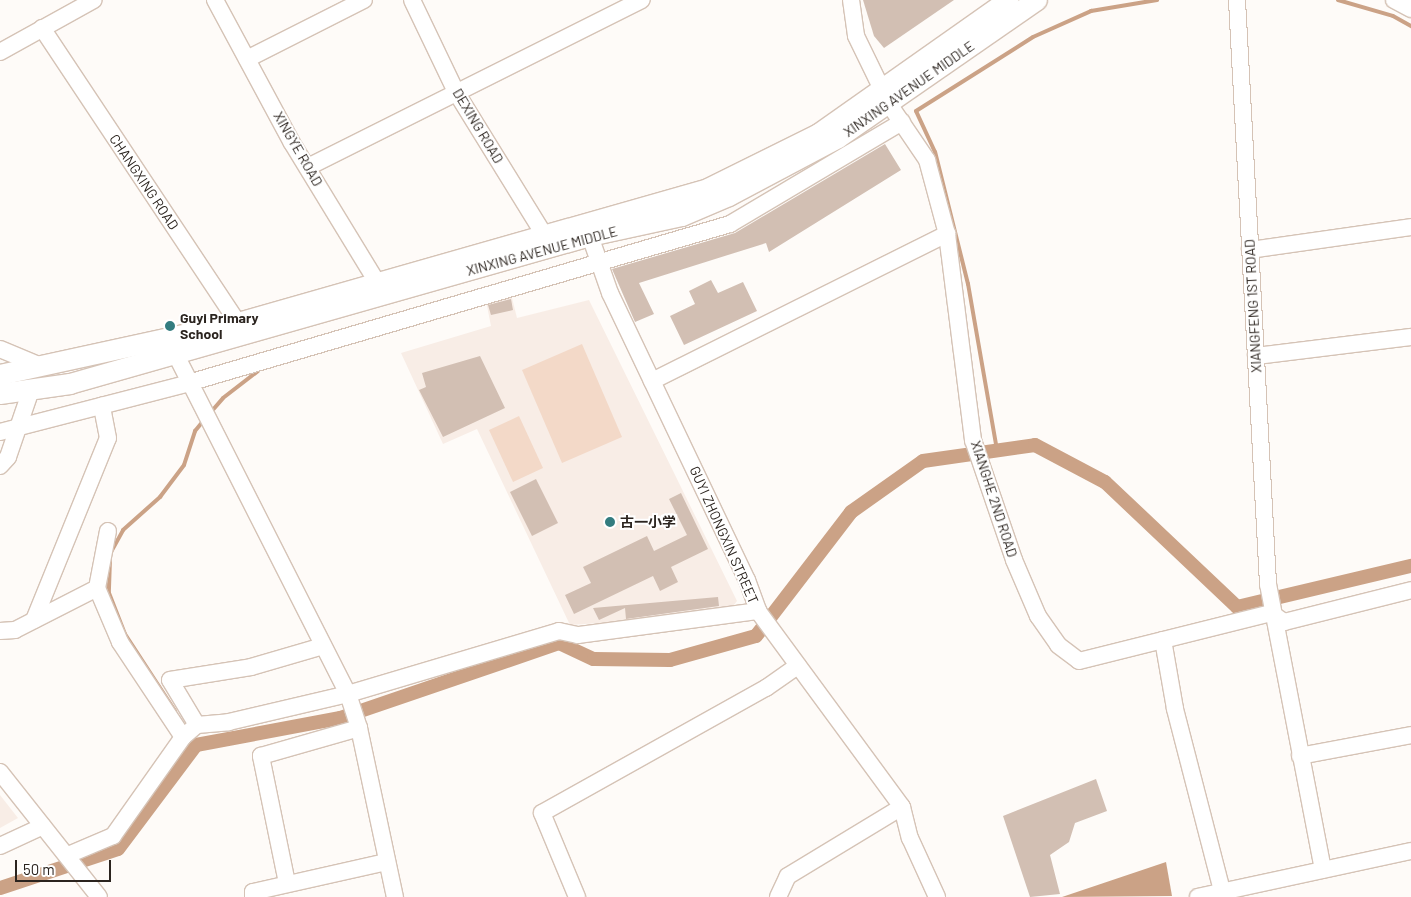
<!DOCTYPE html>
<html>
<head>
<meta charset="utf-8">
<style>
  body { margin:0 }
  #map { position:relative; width:1411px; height:897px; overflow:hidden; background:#fefbf8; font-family:Barlow,"Noto Sans SC",sans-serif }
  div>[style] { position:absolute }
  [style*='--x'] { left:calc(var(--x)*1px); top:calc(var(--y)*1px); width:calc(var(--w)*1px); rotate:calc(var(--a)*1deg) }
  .built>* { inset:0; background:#f8ede6 }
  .green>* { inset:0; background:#f3d9c8 }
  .water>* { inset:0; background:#cba286 }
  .stream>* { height:4px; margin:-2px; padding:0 2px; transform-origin:2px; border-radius:2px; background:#cba286 }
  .canal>* { height:14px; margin:-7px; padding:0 7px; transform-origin:7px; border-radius:7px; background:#cba286 }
  .building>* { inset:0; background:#d2bfb3 }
  .roads { filter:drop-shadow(1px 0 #d5c3b6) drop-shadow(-1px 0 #d5c3b6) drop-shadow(0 1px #d5c3b6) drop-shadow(0 -1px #d5c3b6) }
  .minor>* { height:16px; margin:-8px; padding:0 8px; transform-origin:8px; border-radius:8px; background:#fff }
  .major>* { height:20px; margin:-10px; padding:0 10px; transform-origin:10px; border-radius:10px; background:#fff }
  .dots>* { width:14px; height:14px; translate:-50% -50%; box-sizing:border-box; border:2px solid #fff; border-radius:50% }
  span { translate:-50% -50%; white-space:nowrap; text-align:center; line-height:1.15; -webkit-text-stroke:4px #fff; paint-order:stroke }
  .street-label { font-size:14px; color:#2b241f }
  .poi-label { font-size:14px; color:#2b241f; font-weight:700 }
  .left { translate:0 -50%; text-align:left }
  .scale { position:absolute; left:15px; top:860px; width:96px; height:22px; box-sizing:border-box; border:2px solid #2b241f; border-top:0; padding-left:6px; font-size:15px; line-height:18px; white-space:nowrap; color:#2b241f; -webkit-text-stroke:4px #fff; paint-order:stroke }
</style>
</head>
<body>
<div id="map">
  <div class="built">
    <div style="clip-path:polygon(510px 290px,517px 318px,589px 300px,737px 601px,727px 614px,570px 625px,477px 429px,443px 444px,401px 353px,491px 326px,485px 296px)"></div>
    <div style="clip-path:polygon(0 795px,18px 818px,0 828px)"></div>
  </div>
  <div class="green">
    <div style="clip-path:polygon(582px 344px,622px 437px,562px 463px,522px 370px)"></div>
    <div style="clip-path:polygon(519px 416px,543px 468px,513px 482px,489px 430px)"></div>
  </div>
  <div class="water">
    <div style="clip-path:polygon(1166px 862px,1172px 896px,1062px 897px)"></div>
  </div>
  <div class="stream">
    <div style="--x:1338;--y:0;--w:57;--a:16.2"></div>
    <div style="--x:1393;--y:16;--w:21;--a:29"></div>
    <div style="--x:211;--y:412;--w:18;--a:-49"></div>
    <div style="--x:223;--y:398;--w:44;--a:-37.6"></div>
    <div style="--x:997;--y:450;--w:169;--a:-99.9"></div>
    <div style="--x:968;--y:284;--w:136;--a:-104"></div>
    <div style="--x:935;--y:152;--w:45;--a:-114.9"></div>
    <div style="--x:916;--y:111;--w:138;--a:-32.3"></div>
    <div style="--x:1033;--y:37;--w:64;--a:-24.1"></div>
    <div style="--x:1091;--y:11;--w:67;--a:-9.5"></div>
    <div style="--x:111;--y:552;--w:25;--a:-61"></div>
    <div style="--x:123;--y:530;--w:50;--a:-41.7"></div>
    <div style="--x:160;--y:497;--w:40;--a:-53"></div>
    <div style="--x:184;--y:465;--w:36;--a:-72"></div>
    <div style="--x:195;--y:431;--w:13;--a:-51"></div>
    <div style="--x:110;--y:559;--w:34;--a:92"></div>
    <div style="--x:109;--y:593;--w:44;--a:68.7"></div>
    <div style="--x:125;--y:634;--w:92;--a:57"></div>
    <div style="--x:191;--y:736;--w:10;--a:61"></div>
  </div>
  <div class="canal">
    <div style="--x:0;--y:888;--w:124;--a:-18.3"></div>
    <div style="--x:118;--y:849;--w:130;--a:-53.1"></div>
    <div style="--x:196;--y:745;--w:147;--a:-10.6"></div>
    <div style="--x:340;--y:718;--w:231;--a:-18.9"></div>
    <div style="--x:559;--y:643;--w:38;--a:25"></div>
    <div style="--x:594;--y:659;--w:76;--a:0.8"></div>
    <div style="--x:670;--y:660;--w:89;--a:-15.6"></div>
    <div style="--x:756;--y:636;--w:156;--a:-52.5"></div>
    <div style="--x:851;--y:512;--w:88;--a:-35.3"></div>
    <div style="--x:923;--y:461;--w:113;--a:-8.1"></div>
    <div style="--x:1035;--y:445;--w:79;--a:27.9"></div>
    <div style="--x:1105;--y:482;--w:182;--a:43.4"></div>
    <div style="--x:1237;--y:607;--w:179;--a:-13.3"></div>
  </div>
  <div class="building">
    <div style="clip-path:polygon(863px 0,954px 0,884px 48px,874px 36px)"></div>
    <div style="clip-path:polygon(885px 144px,901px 170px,769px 252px,766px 243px,639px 283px,654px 314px,635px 322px,612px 269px,735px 233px)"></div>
    <div style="clip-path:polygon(711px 280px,718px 293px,743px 282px,757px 311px,684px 345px,670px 316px,695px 304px,689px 291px)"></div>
    <div style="clip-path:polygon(511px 299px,513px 310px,491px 315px,488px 305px)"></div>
    <div style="clip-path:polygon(480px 356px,505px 408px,443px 437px,419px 390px,426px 387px,422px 373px)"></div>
    <div style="clip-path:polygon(536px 479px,558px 523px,532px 536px,510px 492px)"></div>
    <div style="clip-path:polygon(681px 493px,708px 549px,671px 567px,678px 582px,660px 591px,653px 576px,574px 614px,565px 595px,591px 583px,583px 567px,647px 536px,654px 551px,687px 535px,669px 499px)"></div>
    <div style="clip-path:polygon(718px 597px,719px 606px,626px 619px,625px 608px,599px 620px,593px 608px)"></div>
    <div style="clip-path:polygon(1096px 779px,1107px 811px,1075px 823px,1069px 842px,1050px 855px,1060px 894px,1030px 897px,1003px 816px)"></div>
  </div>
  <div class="roads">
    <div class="minor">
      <div style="--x:215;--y:0;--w:162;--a:61.7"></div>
      <div style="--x:292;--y:143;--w:175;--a:58.6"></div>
      <div style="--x:412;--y:0;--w:102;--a:64.4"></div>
      <div style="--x:456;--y:92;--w:181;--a:58.3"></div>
      <div style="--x:851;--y:0;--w:36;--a:82"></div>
      <div style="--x:856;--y:36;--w:76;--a:64.1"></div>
      <div style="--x:889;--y:104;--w:68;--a:55.8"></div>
      <div style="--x:927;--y:160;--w:77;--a:74.9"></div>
      <div style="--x:947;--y:234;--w:208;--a:82.8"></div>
      <div style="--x:973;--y:440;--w:127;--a:71.1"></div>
      <div style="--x:1014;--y:560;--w:61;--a:66.8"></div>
      <div style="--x:1038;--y:616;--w:35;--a:55"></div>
      <div style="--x:1058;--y:645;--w:26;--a:37"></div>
      <div style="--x:1079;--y:661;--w:198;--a:-14"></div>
      <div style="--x:1237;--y:0;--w:585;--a:86.96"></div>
      <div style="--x:1268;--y:584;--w:291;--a:79.1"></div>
      <div style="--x:1394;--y:0;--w:19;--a:28"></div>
      <div style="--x:42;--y:28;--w:364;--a:56.4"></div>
      <div style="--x:0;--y:52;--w:107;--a:-29"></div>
      <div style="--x:247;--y:59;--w:131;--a:-26.8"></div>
      <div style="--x:308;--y:167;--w:373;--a:-26.6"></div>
      <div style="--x:590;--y:236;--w:60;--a:70.7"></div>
      <div style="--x:610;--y:293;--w:318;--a:64.5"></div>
      <div style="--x:747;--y:580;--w:33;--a:70"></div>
      <div style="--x:758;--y:611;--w:243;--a:53.7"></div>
      <div style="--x:902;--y:807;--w:32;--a:76"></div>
      <div style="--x:910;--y:838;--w:65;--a:65.4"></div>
      <div style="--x:1250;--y:250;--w:163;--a:-8.1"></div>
      <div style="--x:0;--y:349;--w:44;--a:22.5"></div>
      <div style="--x:175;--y:353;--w:382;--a:63.1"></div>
      <div style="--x:348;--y:694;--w:36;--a:72"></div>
      <div style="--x:359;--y:728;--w:173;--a:78"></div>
      <div style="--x:1256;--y:356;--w:156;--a:-7"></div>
      <div style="--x:652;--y:381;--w:330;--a:-26.5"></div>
      <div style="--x:0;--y:432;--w:191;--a:-14.5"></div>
      <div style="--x:185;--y:384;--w:568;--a:-16.36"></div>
      <div style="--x:730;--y:224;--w:200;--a:-30.7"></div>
      <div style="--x:0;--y:466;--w:12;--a:-48"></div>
      <div style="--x:8;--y:457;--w:71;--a:-71.1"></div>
      <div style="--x:1271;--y:613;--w:16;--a:35"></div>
      <div style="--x:1284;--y:622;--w:131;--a:-14.1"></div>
      <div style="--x:34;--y:620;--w:196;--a:-67.9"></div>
      <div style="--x:108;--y:438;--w:33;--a:-101"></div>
      <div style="--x:0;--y:631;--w:15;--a:-4"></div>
      <div style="--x:15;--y:630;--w:92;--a:-27.1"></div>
      <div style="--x:1163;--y:640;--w:70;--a:80.1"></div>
      <div style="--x:1175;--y:709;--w:188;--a:75.5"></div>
      <div style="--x:197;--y:725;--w:52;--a:-121"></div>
      <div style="--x:170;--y:680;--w:82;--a:-9.1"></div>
      <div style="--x:251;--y:667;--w:75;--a:-16.3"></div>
      <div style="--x:183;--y:737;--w:18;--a:-41"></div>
      <div style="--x:197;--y:725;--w:32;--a:-5"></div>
      <div style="--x:229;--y:722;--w:122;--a:-13.2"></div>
      <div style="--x:348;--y:694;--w:220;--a:-16.6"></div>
      <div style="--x:559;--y:631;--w:19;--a:12"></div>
      <div style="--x:578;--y:635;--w:182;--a:-7.6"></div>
      <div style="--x:1300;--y:756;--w:113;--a:-10.7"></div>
      <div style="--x:0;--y:772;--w:159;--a:51.6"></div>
      <div style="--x:0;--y:846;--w:47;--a:-24.9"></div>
      <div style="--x:68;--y:855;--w:49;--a:-22.9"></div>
      <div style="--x:113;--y:836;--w:121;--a:-54.7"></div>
      <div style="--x:183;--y:737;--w:114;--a:-123.6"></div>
      <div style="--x:120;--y:642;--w:59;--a:-113.1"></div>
      <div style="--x:97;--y:588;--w:58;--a:-79.1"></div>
      <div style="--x:287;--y:883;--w:130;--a:-101.6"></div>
      <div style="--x:261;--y:756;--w:102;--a:-15.9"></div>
      <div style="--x:253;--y:897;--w:5;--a:-90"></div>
      <div style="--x:253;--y:892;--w:136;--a:-12.7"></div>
      <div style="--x:577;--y:897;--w:91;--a:-112.6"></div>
      <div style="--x:542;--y:813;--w:257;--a:-29.2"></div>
      <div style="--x:766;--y:688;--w:39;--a:-35"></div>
      <div style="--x:778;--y:897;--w:23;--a:-65"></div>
      <div style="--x:788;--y:876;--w:133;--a:-31.2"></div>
      <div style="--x:1198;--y:897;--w:218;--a:-12.2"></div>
    </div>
    <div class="major">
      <div style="--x:0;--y:375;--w:244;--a:-12.3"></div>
      <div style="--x:238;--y:323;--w:489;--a:-15.9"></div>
      <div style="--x:708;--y:189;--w:124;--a:-26.4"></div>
      <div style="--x:819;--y:134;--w:232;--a:-35.2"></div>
      <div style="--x:0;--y:394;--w:71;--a:-8.1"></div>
      <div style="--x:70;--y:384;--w:541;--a:-15.89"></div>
      <div style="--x:590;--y:236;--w:94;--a:-12.3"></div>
      <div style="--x:682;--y:216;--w:51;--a:-23.1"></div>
      <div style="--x:729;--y:196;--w:123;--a:-28"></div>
      <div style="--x:838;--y:138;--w:242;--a:-34.7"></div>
    </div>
  </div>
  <div class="dots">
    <div style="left:170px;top:326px;background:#337c7f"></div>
    <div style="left:610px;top:522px;background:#337c7f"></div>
  </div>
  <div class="street-label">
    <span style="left:909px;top:89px;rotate:-35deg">XINXING AVENUE MIDDLE</span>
    <span style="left:478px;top:126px;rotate:59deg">DEXING ROAD</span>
    <span style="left:298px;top:149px;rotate:60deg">XINGYE ROAD</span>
    <span style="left:144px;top:182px;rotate:56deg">CHANGXING ROAD</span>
    <span style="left:542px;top:251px;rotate:-15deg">XINXING AVENUE MIDDLE</span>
    <span style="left:1253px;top:306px;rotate:-93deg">XIANGFENG 1ST ROAD</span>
    <span style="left:994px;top:499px;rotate:72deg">XIANGHE 2ND ROAD</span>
    <span style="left:724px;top:535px;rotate:66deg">GUYI ZHONGXIN STREET</span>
  </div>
  <div class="poi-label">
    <span class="left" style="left:180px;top:326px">Guyi Primary<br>School</span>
    <span class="left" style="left:620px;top:522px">古一小学</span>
  </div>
  <div class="scale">50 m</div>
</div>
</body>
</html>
